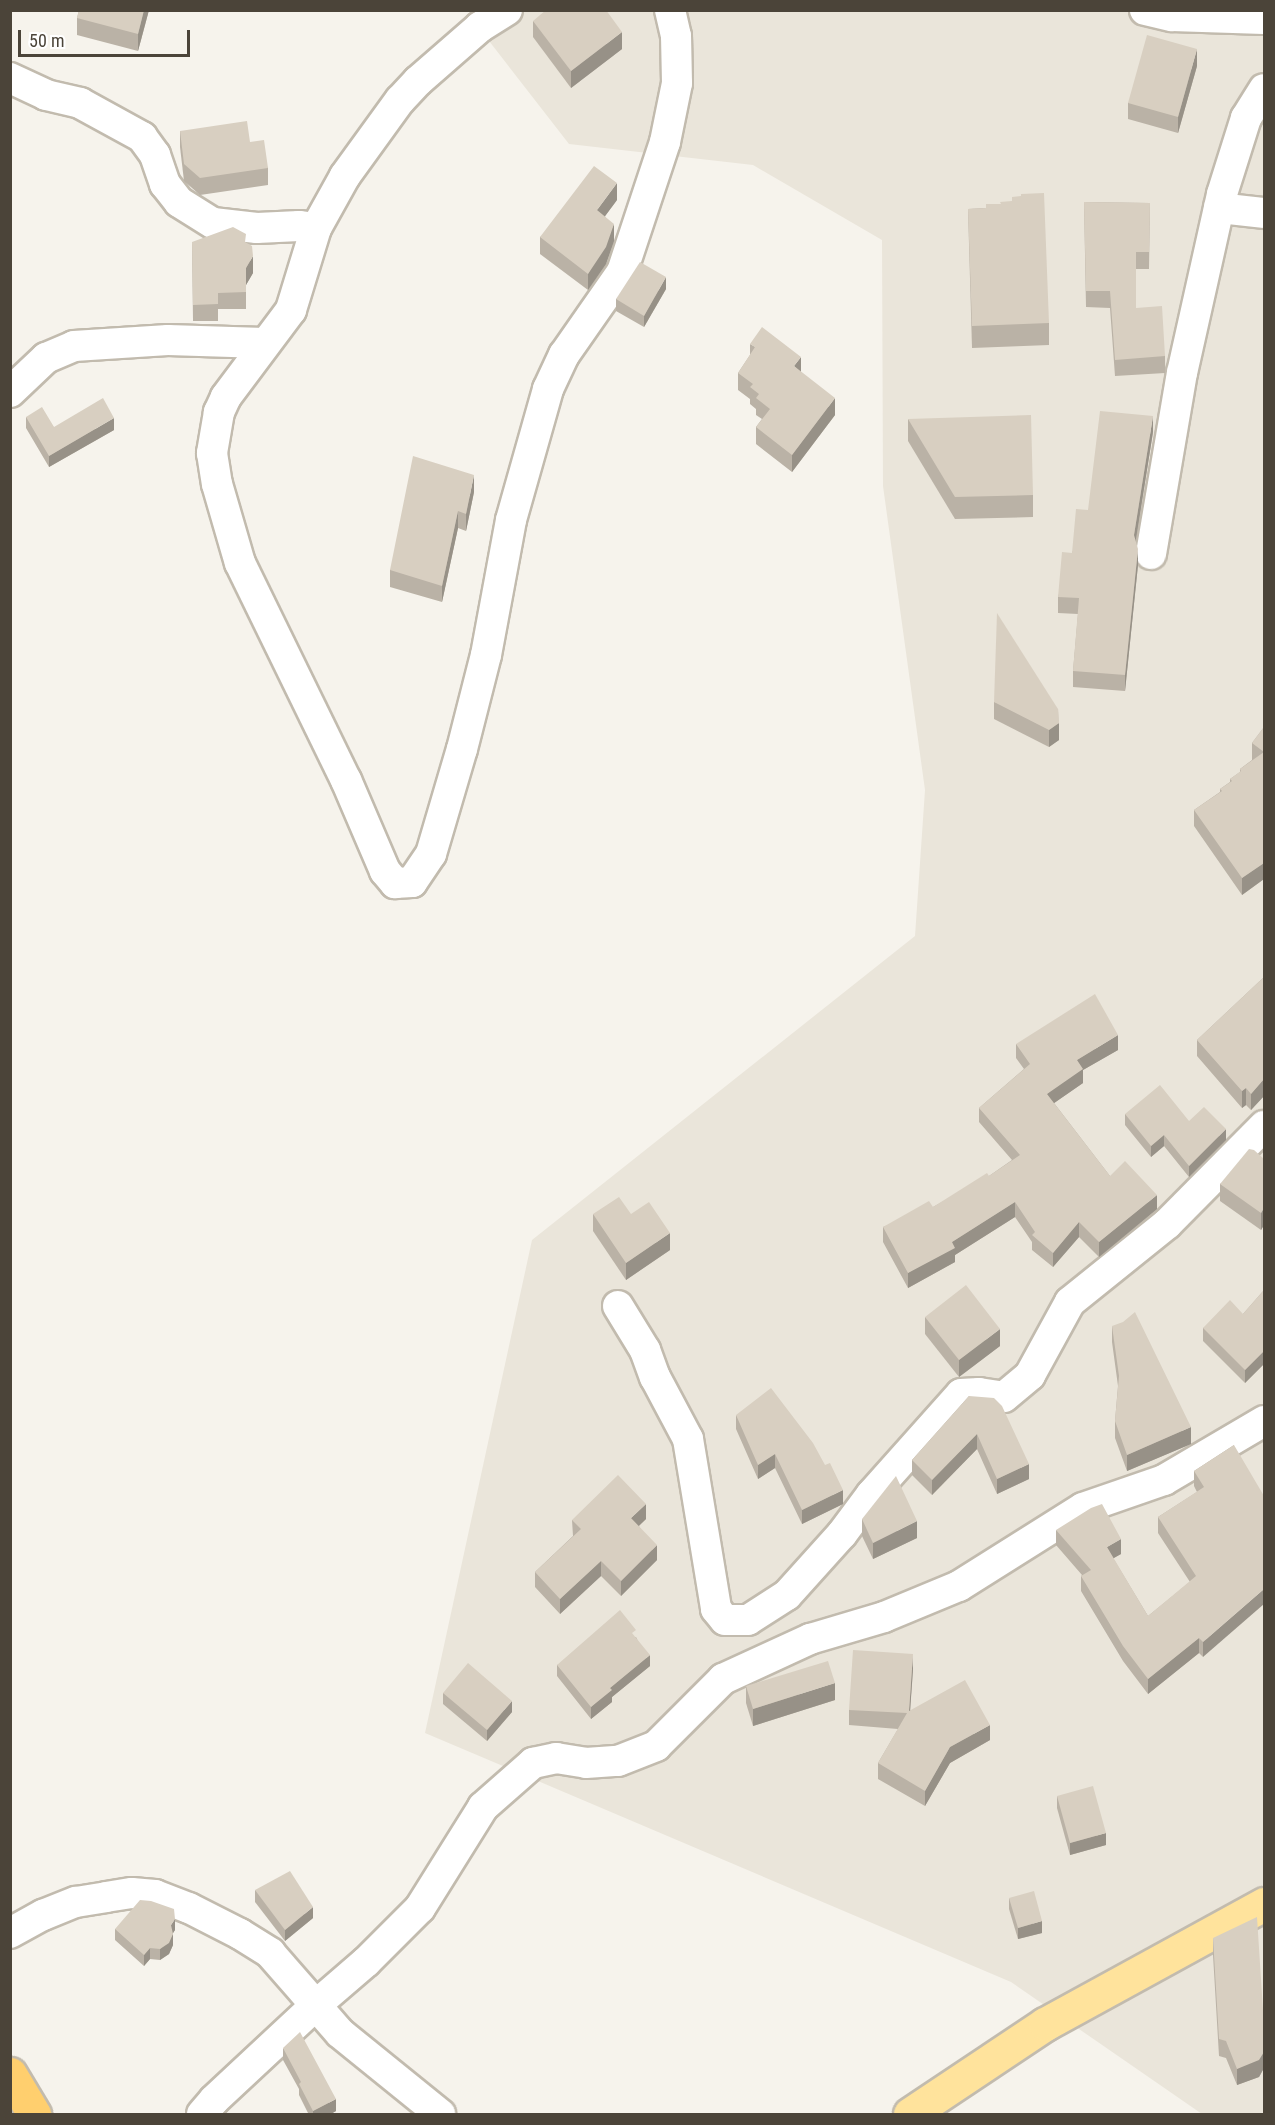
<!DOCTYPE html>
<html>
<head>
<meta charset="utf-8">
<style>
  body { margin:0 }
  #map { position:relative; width:1275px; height:2125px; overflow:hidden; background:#f6f3ec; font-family:"Roboto Condensed",sans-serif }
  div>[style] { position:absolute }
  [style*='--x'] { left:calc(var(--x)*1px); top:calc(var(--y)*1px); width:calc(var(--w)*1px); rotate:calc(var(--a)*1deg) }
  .residential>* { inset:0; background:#eae5da }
  .roads { filter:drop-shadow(2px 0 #c2bbae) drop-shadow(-2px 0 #c2bbae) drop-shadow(0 2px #c2bbae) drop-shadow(0 -2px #c2bbae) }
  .minor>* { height:30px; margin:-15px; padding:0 15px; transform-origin:15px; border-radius:15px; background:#fff }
  .major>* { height:33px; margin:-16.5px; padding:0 16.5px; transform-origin:16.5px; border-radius:16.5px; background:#ffe39c }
  .highway>* { height:33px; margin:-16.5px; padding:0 16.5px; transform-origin:16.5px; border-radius:16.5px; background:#ffcf6e }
  .wall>* { inset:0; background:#bab2a6 }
  .shaded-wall>* { inset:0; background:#979187 }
  .building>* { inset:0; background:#d8cfc1 }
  span { translate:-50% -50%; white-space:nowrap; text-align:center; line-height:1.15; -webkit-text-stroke:4.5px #fff; paint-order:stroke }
  .frame { position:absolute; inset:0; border:12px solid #4b4439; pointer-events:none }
  .scale { position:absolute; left:18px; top:30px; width:172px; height:27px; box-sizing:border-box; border:3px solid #4b4439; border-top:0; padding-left:8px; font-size:18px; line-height:21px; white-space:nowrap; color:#4b4439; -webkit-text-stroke:4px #fff; paint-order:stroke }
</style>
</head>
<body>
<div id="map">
  <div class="residential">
    <div style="clip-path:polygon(479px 10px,1264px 11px,1264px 2114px,1202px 2114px,1011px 1982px,425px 1733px,532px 1240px,915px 936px,925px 790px,883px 486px,882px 240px,753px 165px,569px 144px,472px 19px)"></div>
  </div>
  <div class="roads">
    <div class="minor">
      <div style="--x:507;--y:10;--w:32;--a:148"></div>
      <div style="--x:480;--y:27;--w:82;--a:138.9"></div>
      <div style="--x:418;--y:81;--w:26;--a:133"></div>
      <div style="--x:400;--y:100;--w:94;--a:125.9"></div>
      <div style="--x:345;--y:176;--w:60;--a:119.1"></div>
      <div style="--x:316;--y:228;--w:86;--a:107"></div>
      <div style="--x:291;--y:310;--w:109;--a:126.8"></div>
      <div style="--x:226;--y:397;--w:17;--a:115"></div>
      <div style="--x:219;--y:412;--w:42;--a:99.7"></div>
      <div style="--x:212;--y:453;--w:31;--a:81"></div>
      <div style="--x:217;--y:484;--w:82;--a:73.8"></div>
      <div style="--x:240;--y:563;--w:242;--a:64"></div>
      <div style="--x:346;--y:780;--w:99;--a:66.8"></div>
      <div style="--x:385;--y:871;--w:16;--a:50"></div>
      <div style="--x:395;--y:883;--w:17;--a:-3"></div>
      <div style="--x:412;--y:882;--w:34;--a:-56"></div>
      <div style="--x:431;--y:854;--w:109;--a:-73.6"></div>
      <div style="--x:462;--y:749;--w:97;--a:-75.7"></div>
      <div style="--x:486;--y:655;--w:137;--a:-79.5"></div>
      <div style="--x:511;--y:520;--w:136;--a:-74.2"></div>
      <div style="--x:548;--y:389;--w:38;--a:-65"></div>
      <div style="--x:564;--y:355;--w:101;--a:-55.1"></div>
      <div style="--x:622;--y:272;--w:137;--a:-71.7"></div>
      <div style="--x:665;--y:142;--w:60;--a:-78.5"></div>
      <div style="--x:677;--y:83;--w:47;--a:-91.2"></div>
      <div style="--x:676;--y:36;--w:27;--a:-103"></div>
      <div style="--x:1145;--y:10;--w:28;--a:13"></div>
      <div style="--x:1172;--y:16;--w:92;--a:1.9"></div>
      <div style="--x:10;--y:78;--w:40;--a:25"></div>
      <div style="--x:46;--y:95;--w:35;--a:13"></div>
      <div style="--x:80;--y:103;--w:71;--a:28.7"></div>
      <div style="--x:142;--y:137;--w:22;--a:54"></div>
      <div style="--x:155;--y:155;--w:31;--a:71"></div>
      <div style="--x:165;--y:184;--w:23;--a:52"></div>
      <div style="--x:179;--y:202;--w:40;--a:32"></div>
      <div style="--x:213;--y:223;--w:44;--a:6.5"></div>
      <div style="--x:257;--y:228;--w:42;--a:-2.7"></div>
      <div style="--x:299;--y:226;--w:17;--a:7"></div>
      <div style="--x:1219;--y:208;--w:45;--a:6.3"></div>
      <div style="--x:10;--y:392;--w:50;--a:-43.4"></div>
      <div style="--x:46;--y:358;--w:30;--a:-23"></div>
      <div style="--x:74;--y:346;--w:94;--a:-3.7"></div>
      <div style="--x:168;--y:340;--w:96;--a:1.8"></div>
      <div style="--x:1151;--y:554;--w:184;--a:-80.3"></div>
      <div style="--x:1182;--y:373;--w:183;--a:-77.4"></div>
      <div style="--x:1222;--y:194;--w:80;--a:-72.5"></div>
      <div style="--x:1246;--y:118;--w:34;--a:-58"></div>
      <div style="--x:618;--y:1306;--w:52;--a:58.5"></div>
      <div style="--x:645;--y:1350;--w:29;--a:70"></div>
      <div style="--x:655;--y:1377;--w:70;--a:62"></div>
      <div style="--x:688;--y:1439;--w:172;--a:80.6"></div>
      <div style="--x:716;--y:1609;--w:14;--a:51"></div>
      <div style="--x:725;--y:1620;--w:23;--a:0"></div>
      <div style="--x:748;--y:1620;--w:46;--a:-32.7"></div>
      <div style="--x:787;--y:1595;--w:82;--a:-48"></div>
      <div style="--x:842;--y:1534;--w:49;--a:-53.4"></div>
      <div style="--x:871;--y:1495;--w:135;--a:-48.3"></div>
      <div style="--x:961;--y:1394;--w:18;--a:-3"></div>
      <div style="--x:979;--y:1393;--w:25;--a:9"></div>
      <div style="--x:1004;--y:1397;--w:34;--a:-40"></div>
      <div style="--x:1030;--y:1375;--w:83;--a:-61.3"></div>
      <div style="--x:1070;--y:1302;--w:124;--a:-38.8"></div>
      <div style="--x:1167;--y:1224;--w:138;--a:-45.3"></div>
      <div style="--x:10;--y:1933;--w:38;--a:-29"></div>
      <div style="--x:43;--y:1915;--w:35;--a:-22"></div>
      <div style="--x:76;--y:1902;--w:30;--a:-9"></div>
      <div style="--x:106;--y:1897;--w:26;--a:-9"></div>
      <div style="--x:132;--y:1893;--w:23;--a:5"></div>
      <div style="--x:155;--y:1895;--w:36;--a:21"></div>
      <div style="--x:189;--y:1908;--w:57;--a:27"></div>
      <div style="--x:240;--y:1934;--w:36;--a:32"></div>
      <div style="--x:270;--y:1953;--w:106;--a:48.8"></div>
      <div style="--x:340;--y:2033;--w:129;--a:39"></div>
      <div style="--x:202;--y:2114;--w:18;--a:-49"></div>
      <div style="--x:214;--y:2100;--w:139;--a:-43"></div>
      <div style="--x:316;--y:2005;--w:66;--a:-40.7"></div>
      <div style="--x:366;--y:1962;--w:76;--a:-45"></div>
      <div style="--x:420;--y:1908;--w:119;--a:-58"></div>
      <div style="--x:483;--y:1807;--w:67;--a:-41.3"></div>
      <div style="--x:533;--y:1763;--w:24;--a:-12"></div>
      <div style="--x:556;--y:1758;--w:30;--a:9"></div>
      <div style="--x:586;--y:1763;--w:32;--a:-4"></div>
      <div style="--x:618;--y:1761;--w:41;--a:-21.5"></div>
      <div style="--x:656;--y:1746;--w:95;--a:-45"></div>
      <div style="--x:723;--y:1679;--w:96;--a:-24.7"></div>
      <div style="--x:810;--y:1639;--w:77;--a:-16.6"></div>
      <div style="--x:884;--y:1617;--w:81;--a:-22.5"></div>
      <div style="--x:959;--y:1586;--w:146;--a:-32.2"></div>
      <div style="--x:1083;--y:1508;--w:86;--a:-19.1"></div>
      <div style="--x:1164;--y:1480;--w:116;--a:-30.5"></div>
    </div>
    <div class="major">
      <div style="--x:910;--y:2114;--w:162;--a:-33.7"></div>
      <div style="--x:1045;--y:2024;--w:250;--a:-28.7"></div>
    </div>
    <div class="highway">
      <div style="--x:10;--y:2074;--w:47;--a:59"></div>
    </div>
  </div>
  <div class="wall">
    <div style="clip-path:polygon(79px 10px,149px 10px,138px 51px,77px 35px,77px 18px)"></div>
    <div style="clip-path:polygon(533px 21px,622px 49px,571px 88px,533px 37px)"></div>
    <div style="clip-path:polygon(1197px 66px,1178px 133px,1128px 119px,1128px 103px)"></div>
    <div style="clip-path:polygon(180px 131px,250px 142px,268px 168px,268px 185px,200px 195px,184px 181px,180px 147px)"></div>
    <div style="clip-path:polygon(617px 200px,605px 216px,614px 241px,606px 264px,588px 290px,540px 254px,540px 237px)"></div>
    <div style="clip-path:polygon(1084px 202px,1150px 203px,1149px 269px,1136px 269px,1136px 308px,1165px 356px,1165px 373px,1115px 376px,1110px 308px,1086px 307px)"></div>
    <div style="clip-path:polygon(986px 208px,1049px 323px,1049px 345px,972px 348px,968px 209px)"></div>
    <div style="clip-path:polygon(192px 242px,246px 243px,253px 273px,246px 285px,246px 309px,218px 309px,218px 321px,193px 321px)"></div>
    <div style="clip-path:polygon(666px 289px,644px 327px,616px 311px,616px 299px)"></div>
    <div style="clip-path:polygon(750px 344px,801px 372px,835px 415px,792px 472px,756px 444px,756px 427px,762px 419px,756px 415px,756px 409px,750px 404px,750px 399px,738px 390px,738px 373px,750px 355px)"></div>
    <div style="clip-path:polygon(26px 417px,54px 427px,114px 430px,49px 467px,26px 428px)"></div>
    <div style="clip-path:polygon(908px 419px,1033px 495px,1033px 517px,955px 519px,908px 441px)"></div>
    <div style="clip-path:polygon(1153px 432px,1136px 541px,1138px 565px,1125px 691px,1073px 687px,1073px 671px,1078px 614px,1058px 613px,1058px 597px,1072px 553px,1088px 510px)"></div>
    <div style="clip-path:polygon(474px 492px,466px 531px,458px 528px,442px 602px,390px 587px,390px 570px)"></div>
    <div style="clip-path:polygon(994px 702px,1058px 709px,1059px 740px,1049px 747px,994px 719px)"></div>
    <div style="clip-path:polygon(1264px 727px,1264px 879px,1242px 895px,1194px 826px,1194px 810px,1220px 792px,1220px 789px,1230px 782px,1230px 779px,1240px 772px,1240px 769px,1252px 760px,1252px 743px)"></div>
    <div style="clip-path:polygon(1264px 977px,1264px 1096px,1251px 1110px,1246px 1105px,1242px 1108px,1197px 1056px,1197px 1040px)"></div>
    <div style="clip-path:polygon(1016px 1044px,1118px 1050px,1083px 1070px,1083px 1083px,1054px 1103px,1110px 1176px,1157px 1209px,1099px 1257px,1079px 1237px,1053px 1267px,1032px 1250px,1032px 1242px,1015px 1217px,955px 1255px,955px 1262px,908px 1288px,883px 1242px,883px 1227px,933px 1207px,989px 1176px,1012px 1160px,979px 1122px,979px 1108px,1024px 1069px,1016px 1058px)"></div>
    <div style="clip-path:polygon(1125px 1114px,1189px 1121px,1226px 1140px,1189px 1177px,1164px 1146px,1151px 1157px,1125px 1125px)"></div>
    <div style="clip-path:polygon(1264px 1159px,1264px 1225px,1261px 1230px,1220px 1201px,1220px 1184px)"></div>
    <div style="clip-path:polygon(593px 1214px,670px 1250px,626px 1280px,593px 1231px)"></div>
    <div style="clip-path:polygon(1264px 1290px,1264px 1364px,1245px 1383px,1203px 1341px,1203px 1328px,1243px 1314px)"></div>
    <div style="clip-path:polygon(925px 1317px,1000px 1346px,959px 1377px,925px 1334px)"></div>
    <div style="clip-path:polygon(1112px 1326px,1191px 1444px,1127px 1471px,1115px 1438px,1115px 1421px,1118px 1386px,1112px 1342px)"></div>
    <div style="clip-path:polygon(969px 1396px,1029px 1479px,997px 1494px,977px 1449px,932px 1495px,912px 1475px,912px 1460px)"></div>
    <div style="clip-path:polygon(736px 1415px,843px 1504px,802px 1524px,775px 1468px,758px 1479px,736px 1429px)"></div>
    <div style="clip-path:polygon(1234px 1445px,1203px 1657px,1199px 1653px,1148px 1694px,1123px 1661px,1081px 1591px,1081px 1576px,1082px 1575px,1056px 1545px,1056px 1530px,1121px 1554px,1113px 1558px,1148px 1616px,1190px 1582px,1158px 1533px,1158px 1517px,1197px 1492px,1194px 1486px,1194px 1471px)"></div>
    <div style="clip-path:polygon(646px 1519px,639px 1526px,657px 1560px,621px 1596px,601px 1576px,560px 1614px,535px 1587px,535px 1572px,573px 1536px,572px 1520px)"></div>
    <div style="clip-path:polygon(862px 1519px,917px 1538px,873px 1559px,862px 1536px)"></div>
    <div style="clip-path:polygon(636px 1637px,650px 1666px,612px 1697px,612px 1702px,591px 1719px,557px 1676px,557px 1665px)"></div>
    <div style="clip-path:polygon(913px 1669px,910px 1710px,990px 1740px,950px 1763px,925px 1806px,878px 1779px,878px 1763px,898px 1729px,849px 1725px,849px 1710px)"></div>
    <div style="clip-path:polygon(746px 1686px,835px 1700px,753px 1726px,746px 1703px)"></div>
    <div style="clip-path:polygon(443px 1693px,512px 1712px,487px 1741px,443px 1704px)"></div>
    <div style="clip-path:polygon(1057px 1796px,1106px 1845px,1070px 1855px,1057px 1808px)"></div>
    <div style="clip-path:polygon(255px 1890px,313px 1918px,285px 1941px,255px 1902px)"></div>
    <div style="clip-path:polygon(1009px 1898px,1042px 1933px,1018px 1939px,1009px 1909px)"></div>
    <div style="clip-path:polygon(115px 1929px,175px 1930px,173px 1933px,173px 1945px,169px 1954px,160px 1960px,150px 1959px,144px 1966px,115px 1940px)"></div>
    <div style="clip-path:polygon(1213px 1938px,1264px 2026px,1264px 2068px,1259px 2077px,1237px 2085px,1226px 2058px,1219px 2056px,1213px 1955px)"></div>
    <div style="clip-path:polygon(283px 2048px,336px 2111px,329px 2115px,309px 2115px,299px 2095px,299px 2089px,283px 2060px)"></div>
  </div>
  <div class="shaded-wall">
    <div style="clip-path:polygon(144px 10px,149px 10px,138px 51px,138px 34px)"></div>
    <div style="clip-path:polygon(622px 32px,622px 49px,571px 88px,571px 71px)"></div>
    <div style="clip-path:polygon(1197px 49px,1197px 66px,1178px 133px,1178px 117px)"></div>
    <div style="clip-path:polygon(617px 183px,617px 200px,597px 227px,597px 210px)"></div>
    <div style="clip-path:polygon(614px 224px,614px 241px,606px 264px,588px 290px,588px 274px)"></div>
    <div style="clip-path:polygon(253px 256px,253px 273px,246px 285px,246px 309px,246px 268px)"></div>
    <div style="clip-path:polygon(666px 277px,666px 289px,644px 327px,644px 316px)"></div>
    <div style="clip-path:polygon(801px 357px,801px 374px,794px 366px)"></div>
    <div style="clip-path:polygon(835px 398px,835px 415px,792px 472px,792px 455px)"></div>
    <div style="clip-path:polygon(1153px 416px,1153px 432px,1134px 551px,1134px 535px)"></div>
    <div style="clip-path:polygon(114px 418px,114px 430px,49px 467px,49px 456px)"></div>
    <div style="clip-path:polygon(474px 475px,474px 492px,466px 531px,466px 514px)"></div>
    <div style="clip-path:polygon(458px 511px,458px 528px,442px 602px,442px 586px)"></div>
    <div style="clip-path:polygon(1138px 549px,1138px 565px,1125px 691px,1125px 675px)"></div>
    <div style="clip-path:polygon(1059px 723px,1059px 740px,1049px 747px,1049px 730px)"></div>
    <div style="clip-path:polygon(1264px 863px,1264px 879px,1242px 895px,1242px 878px)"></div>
    <div style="clip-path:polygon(1118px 1035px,1118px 1050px,1083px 1070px,1083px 1083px,1047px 1108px,1047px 1094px,1077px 1060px)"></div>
    <div style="clip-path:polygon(1264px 1079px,1264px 1096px,1251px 1110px,1251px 1094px)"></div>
    <div style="clip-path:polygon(1246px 1088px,1246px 1105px,1242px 1108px,1242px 1091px)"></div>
    <div style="clip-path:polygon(1226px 1129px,1226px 1140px,1189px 1177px,1189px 1166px)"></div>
    <div style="clip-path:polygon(1164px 1135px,1164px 1146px,1151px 1157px,1151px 1146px)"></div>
    <div style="clip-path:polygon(1157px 1195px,1157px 1209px,1099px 1257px,1099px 1242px)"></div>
    <div style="clip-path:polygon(1015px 1202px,1015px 1217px,955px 1255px,955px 1262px,908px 1288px,908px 1273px,952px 1242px)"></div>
    <div style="clip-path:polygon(1264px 1208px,1264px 1225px,1261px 1230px,1261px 1213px)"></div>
    <div style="clip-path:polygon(1079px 1222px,1079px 1237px,1053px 1267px,1053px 1253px)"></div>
    <div style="clip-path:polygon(670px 1233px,670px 1250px,626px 1280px,626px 1263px)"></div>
    <div style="clip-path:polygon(1000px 1329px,1000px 1346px,959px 1377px,959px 1360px)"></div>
    <div style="clip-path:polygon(1264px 1351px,1264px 1364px,1245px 1383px,1245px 1370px)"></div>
    <div style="clip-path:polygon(1191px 1427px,1191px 1444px,1127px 1471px,1127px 1455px)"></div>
    <div style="clip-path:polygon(977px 1434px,977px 1449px,932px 1495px,932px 1480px)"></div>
    <div style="clip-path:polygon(775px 1454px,775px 1468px,758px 1479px,758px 1465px)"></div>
    <div style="clip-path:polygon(1029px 1464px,1029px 1479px,997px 1494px,997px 1479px)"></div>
    <div style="clip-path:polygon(843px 1490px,843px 1504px,802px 1524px,802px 1510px)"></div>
    <div style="clip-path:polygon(646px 1504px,646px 1519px,631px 1533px,631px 1518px)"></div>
    <div style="clip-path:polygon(917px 1521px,917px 1538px,873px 1559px,873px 1543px)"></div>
    <div style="clip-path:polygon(1121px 1539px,1121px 1554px,1107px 1562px,1107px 1547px)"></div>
    <div style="clip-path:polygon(657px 1545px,657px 1560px,621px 1596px,621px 1581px)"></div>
    <div style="clip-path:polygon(601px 1561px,601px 1576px,560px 1614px,560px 1599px)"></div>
    <div style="clip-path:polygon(1264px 1589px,1264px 1604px,1203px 1657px,1203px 1642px)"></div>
    <div style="clip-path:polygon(1199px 1638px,1199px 1653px,1148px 1694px,1148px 1679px)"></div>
    <div style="clip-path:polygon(913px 1654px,913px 1669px,909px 1727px,909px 1711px)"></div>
    <div style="clip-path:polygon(650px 1655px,650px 1666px,612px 1697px,612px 1702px,591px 1719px,591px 1707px,610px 1688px)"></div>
    <div style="clip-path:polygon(835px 1683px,835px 1700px,753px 1726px,753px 1709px)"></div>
    <div style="clip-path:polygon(512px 1701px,512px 1712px,487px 1741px,487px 1730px)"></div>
    <div style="clip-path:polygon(990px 1725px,990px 1740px,950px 1763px,925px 1806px,925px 1791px,950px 1747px)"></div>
    <div style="clip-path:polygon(1106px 1833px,1106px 1845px,1070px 1855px,1070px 1843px)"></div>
    <div style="clip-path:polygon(313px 1907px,313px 1918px,285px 1941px,285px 1930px)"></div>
    <div style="clip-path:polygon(175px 1919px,175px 1930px,171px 1936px,171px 1925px)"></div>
    <div style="clip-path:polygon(1042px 1921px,1042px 1933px,1018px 1939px,1018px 1928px)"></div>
    <div style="clip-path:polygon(173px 1934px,173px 1945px,169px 1954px,160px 1960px,160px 1949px)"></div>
    <div style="clip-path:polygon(150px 1948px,150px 1959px,144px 1966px,144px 1955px)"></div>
    <div style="clip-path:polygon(1264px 2052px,1264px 2068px,1259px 2077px,1237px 2085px,1237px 2069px)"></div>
    <div style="clip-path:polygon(336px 2099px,336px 2111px,329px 2115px,313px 2115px,313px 2111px)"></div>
  </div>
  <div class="building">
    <div style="clip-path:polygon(79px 10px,144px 10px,138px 34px,77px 18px)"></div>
    <div style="clip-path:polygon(546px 10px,606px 10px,622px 32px,571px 71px,533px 21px)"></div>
    <div style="clip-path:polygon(1147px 35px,1197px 49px,1178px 117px,1128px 103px)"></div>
    <div style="clip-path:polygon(247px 121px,250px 142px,264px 140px,268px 168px,200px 178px,184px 164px,180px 131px)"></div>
    <div style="clip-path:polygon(594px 166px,617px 183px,597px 210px,614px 224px,606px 247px,588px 274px,540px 237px)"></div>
    <div style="clip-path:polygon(1044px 193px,1049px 323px,972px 326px,968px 209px,986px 208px,986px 204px,1001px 204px,1000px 202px,1012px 201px,1012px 197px,1021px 196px,1021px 194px)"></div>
    <div style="clip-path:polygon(1084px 202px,1150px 203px,1149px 252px,1136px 252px,1136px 308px,1162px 306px,1165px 356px,1115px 360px,1110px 291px,1086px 291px)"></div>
    <div style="clip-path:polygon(233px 227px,246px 234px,245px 242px,252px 246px,253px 256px,246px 268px,246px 292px,218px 293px,218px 304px,193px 305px,192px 242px)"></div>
    <div style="clip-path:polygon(640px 262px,666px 277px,644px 316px,616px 299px)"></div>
    <div style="clip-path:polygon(762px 327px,801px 357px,794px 366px,835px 398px,792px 455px,756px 427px,770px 409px,756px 398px,759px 394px,750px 387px,753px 384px,738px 373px,755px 347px,750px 344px)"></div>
    <div style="clip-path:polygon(103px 398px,114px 418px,49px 456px,26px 417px,42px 407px,54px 427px)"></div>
    <div style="clip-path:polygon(1100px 411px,1153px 416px,1134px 535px,1138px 549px,1125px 675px,1073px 671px,1079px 598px,1058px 597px,1062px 552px,1072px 553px,1076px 509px,1088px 510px)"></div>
    <div style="clip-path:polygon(1031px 415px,1033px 495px,955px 497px,908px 419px)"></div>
    <div style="clip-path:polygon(413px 456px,474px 475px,466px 514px,458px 511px,442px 586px,390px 570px)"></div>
    <div style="clip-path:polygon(997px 613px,1058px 709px,1059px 723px,1049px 730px,994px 702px)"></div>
    <div style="clip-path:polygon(1264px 727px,1264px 863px,1242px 878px,1194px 810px,1222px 791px,1220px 789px,1232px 781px,1230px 779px,1241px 771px,1240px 769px,1264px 752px,1252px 743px)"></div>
    <div style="clip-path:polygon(1264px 977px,1264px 1079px,1251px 1094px,1246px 1088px,1242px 1091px,1197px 1040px)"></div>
    <div style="clip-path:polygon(1095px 994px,1118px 1035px,1077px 1060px,1083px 1069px,1047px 1094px,1110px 1176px,1125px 1161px,1157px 1195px,1099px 1242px,1079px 1222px,1053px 1253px,1032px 1235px,1035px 1232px,1015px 1202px,952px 1242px,955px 1248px,908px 1273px,883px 1227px,929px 1201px,933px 1207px,987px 1173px,989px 1176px,1020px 1155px,979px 1108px,1030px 1064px,1016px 1044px)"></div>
    <div style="clip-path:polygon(1160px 1085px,1189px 1121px,1204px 1107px,1226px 1129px,1189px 1166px,1164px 1135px,1151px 1146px,1125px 1114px)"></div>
    <div style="clip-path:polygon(1249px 1149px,1254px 1150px,1264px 1159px,1264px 1208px,1261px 1213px,1220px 1184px)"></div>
    <div style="clip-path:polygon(619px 1197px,631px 1214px,649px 1202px,670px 1233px,626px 1263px,593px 1214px)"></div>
    <div style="clip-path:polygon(966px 1285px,1000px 1329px,959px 1360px,925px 1317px)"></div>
    <div style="clip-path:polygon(1264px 1290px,1264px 1351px,1245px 1370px,1203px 1328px,1230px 1300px,1243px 1314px)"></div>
    <div style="clip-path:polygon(1135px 1312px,1191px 1427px,1127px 1455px,1115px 1421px,1119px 1376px,1112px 1326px,1123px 1322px)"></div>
    <div style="clip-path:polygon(771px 1388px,813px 1443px,825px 1465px,830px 1463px,843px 1490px,802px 1510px,775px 1454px,758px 1465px,736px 1415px)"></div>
    <div style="clip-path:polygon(969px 1396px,994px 1398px,1002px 1406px,1029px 1464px,997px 1479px,977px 1434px,932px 1480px,912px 1460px)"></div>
    <div style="clip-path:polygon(1234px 1445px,1264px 1496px,1264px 1589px,1203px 1642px,1199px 1638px,1148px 1679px,1123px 1646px,1081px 1576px,1091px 1570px,1056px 1530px,1091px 1508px,1102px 1504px,1121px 1539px,1107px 1547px,1148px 1616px,1196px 1576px,1158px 1517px,1204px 1487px,1194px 1471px)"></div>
    <div style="clip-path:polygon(618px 1475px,646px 1504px,631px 1518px,657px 1545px,621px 1581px,601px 1561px,560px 1599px,535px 1572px,581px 1529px,572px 1520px)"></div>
    <div style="clip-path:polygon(896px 1476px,917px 1521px,873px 1543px,862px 1519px)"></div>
    <div style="clip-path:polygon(620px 1610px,636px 1630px,632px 1633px,650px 1655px,610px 1688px,612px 1690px,591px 1707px,557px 1665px)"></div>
    <div style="clip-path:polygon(853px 1650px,913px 1654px,909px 1711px,965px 1680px,990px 1725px,950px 1747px,925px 1791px,878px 1763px,907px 1713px,849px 1710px)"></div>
    <div style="clip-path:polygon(828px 1661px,835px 1683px,753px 1709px,746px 1686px)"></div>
    <div style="clip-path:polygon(468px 1663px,512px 1701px,487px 1730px,443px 1693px)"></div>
    <div style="clip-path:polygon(1093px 1786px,1106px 1833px,1070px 1843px,1057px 1796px)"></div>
    <div style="clip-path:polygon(290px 1871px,313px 1907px,285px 1930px,255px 1890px)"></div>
    <div style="clip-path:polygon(1034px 1891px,1042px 1921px,1018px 1928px,1009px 1898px)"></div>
    <div style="clip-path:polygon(140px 1900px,151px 1901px,174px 1909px,175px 1919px,171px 1925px,173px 1934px,169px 1943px,160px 1949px,150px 1948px,144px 1955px,115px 1929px)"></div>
    <div style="clip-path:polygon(1257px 1917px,1264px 2026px,1264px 2052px,1259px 2060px,1237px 2069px,1226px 2041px,1219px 2039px,1213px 1938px)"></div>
    <div style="clip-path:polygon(300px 2032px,336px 2099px,313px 2111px,299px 2084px,301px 2082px,283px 2048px)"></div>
  </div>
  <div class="frame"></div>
  <div class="scale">50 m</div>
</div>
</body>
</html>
